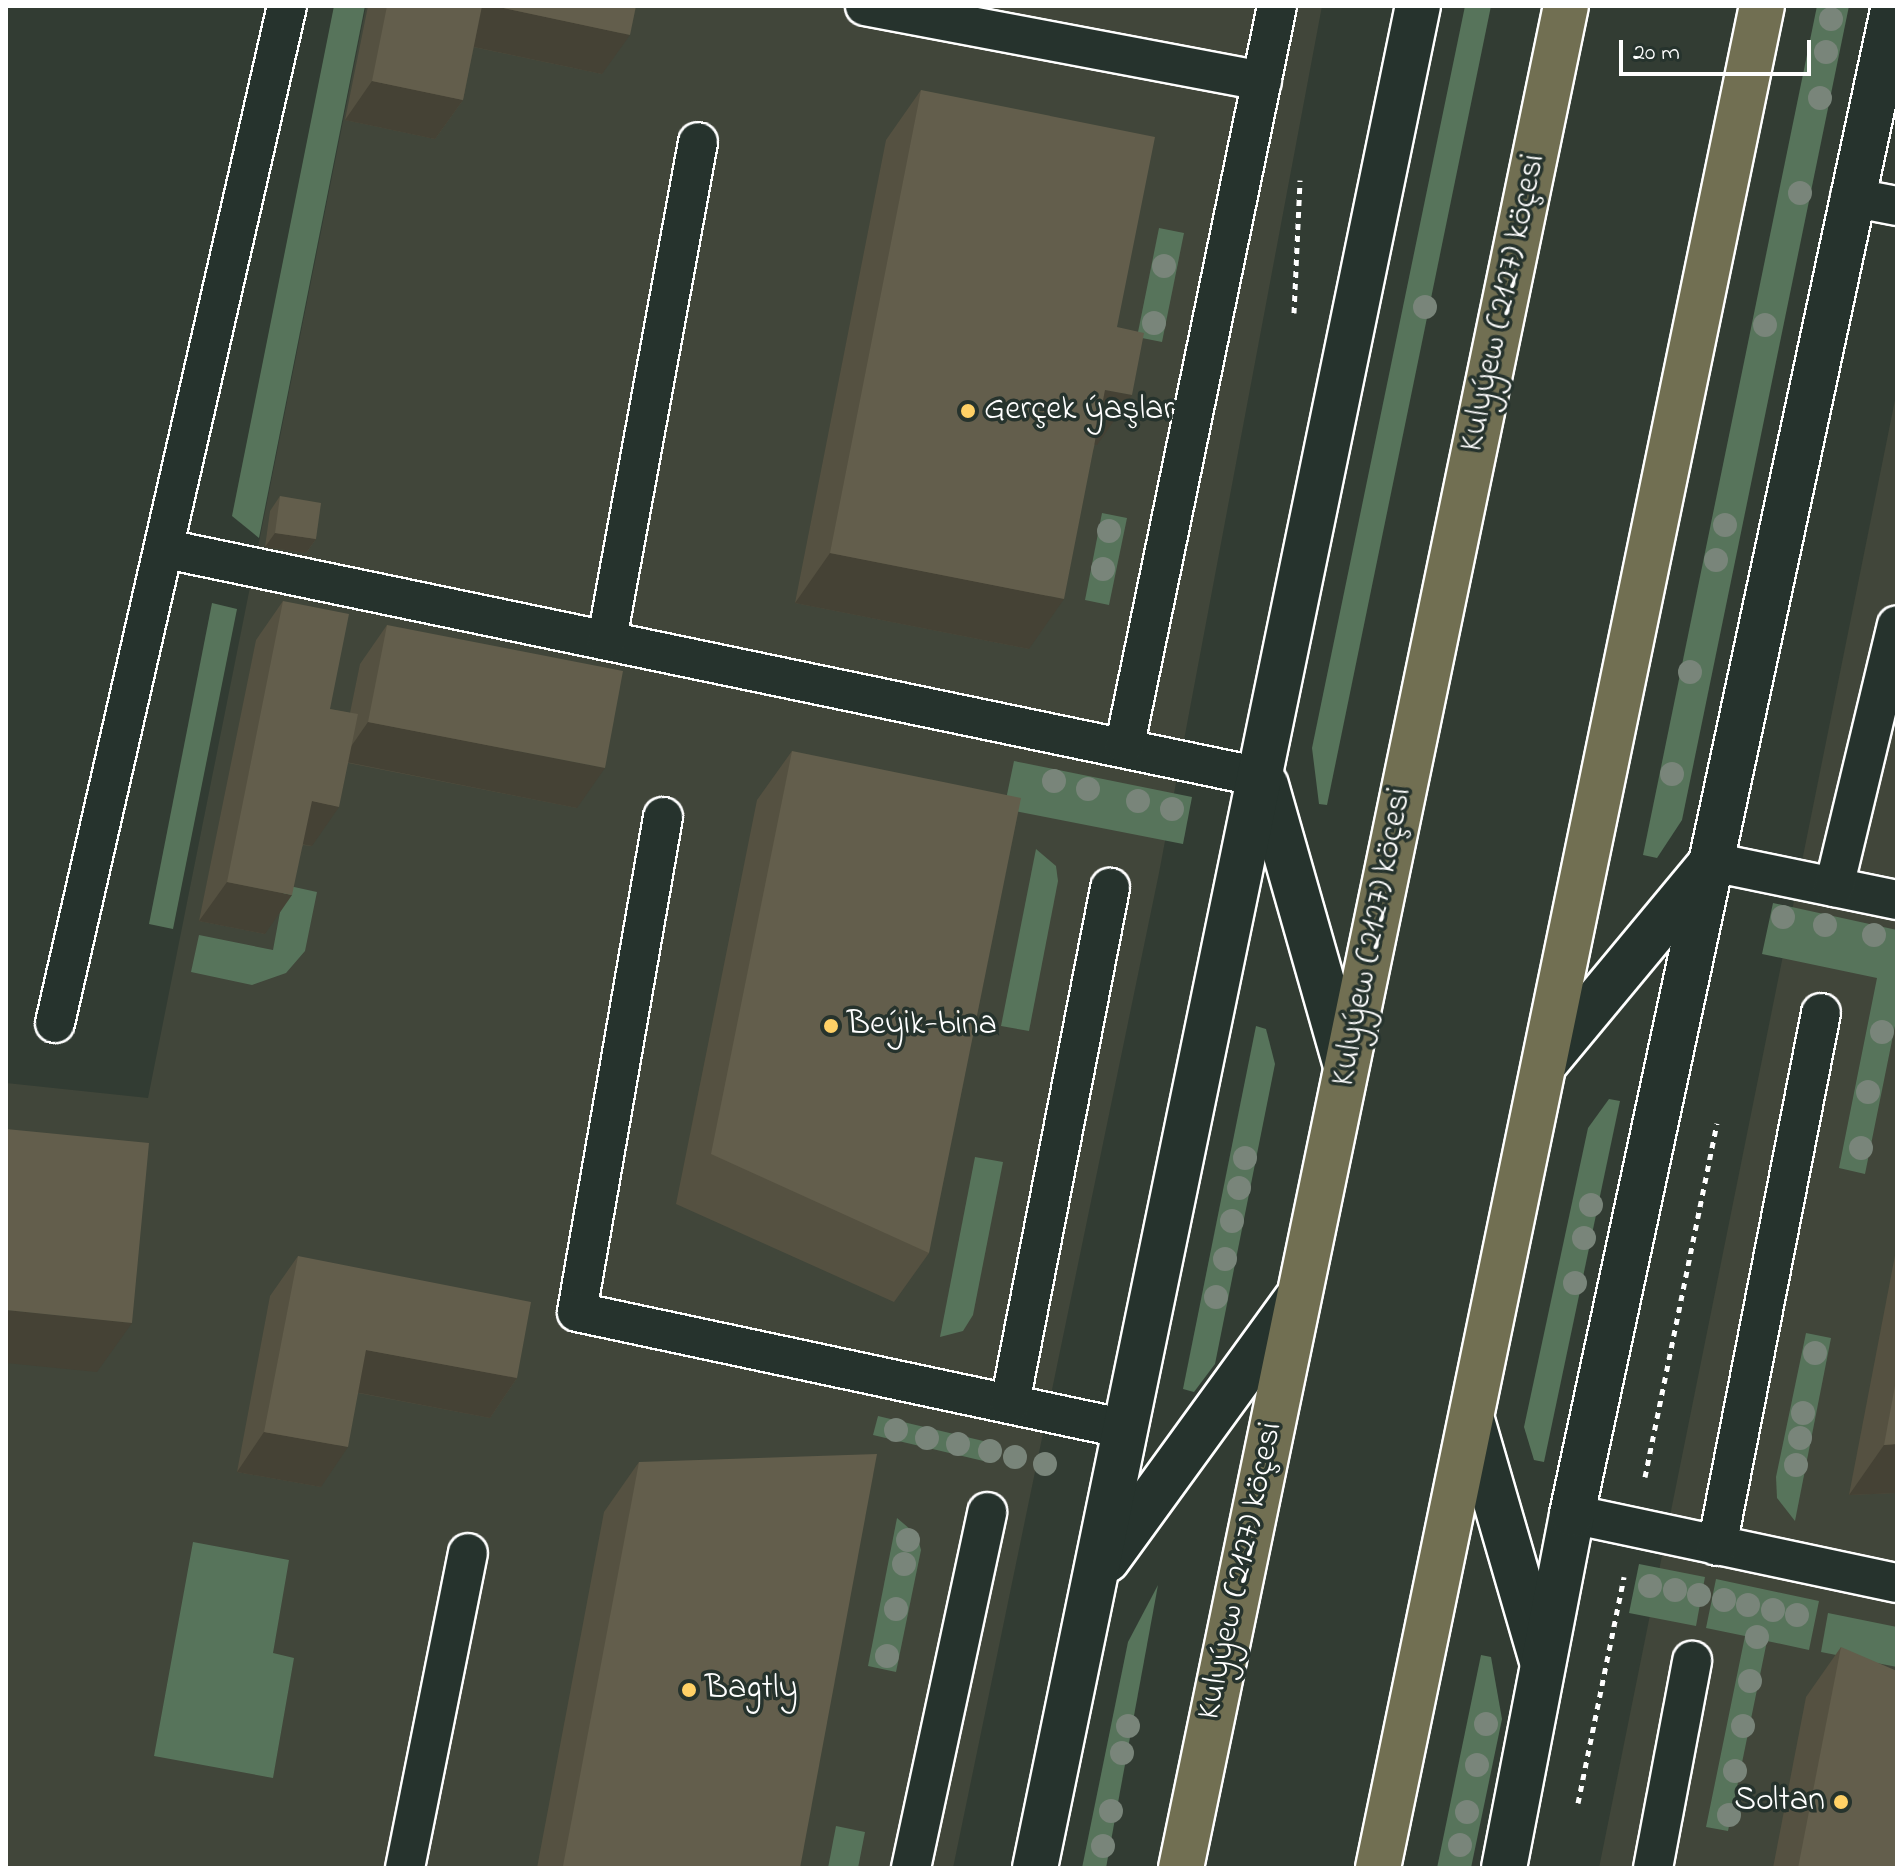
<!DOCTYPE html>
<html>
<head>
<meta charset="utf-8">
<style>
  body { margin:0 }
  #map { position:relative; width:1903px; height:1874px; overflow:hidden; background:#323c33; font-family:"Indie Flower",sans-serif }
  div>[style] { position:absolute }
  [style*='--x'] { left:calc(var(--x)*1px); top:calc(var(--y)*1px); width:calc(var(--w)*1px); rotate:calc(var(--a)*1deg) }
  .built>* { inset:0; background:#41463a }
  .green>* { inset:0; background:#57745b }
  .path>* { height:5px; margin-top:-2.5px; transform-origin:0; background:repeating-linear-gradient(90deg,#fff 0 6px,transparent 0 12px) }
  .roads { filter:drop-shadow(2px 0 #fff) drop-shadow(-2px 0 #fff) drop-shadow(0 2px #fff) drop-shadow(0 -2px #fff) }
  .lane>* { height:38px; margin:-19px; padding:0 19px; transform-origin:19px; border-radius:19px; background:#26332d }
  .street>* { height:44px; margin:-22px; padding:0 22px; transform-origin:22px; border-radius:22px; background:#26332d }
  .highway>* { height:44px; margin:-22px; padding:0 22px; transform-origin:22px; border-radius:22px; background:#716f52 }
  .trees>* { width:24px; height:24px; margin:-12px; border-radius:50%; background:#79857a }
  .wall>* { inset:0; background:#555141 }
  .shaded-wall>* { inset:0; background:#454235 }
  .building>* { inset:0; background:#635e4c }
  .dots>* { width:22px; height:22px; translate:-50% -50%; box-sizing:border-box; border:4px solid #26332d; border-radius:50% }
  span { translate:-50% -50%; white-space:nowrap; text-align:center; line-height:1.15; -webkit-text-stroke:7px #26332d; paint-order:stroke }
  .street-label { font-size:34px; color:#fff }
  .poi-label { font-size:34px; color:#fff }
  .left { translate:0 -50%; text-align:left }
  .right { translate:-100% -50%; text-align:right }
  .frame { position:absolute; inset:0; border:8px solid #fff; pointer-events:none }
  .scale { position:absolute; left:1619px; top:40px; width:192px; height:36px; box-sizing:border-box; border:4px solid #fff; border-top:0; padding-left:10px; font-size:24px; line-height:28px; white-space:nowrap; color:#fff; -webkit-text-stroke:6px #26332d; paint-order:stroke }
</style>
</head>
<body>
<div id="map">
  <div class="built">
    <div style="clip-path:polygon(366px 6px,1322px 6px,1159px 873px,953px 1868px,6px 1868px,6px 1083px,148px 1098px)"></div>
    <div style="clip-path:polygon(1897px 390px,1897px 1868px,1599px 1868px)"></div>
  </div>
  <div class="green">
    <div style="clip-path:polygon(334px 6px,365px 6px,259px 538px,232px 516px)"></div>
    <div style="clip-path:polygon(1465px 6px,1491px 6px,1327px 805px,1319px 804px,1312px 748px)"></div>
    <div style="clip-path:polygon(1817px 6px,1849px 6px,1682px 820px,1657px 858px,1643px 855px)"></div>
    <div style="clip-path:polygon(1159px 228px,1184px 233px,1162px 342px,1137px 337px)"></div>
    <div style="clip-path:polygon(1102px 513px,1127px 518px,1109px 605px,1085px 600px)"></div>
    <div style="clip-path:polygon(212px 603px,237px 609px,173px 929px,149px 924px)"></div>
    <div style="clip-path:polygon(1014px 761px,1192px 797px,1183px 844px,1004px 809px)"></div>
    <div style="clip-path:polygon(1036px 849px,1056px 866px,1058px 881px,1029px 1031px,1001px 1026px)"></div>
    <div style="clip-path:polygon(285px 885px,317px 892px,305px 951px,286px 973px,252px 985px,191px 972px,199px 935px,273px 950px)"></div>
    <div style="clip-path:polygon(1773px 903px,1897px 930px,1897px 1016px,1865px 1174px,1839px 1168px,1877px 978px,1762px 954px)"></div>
    <div style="clip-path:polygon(1256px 1026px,1266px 1029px,1275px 1064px,1215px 1364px,1194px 1392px,1183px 1389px)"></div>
    <div style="clip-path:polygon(1609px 1099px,1620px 1101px,1544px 1462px,1534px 1460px,1524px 1427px,1588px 1128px)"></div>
    <div style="clip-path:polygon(975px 1157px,1003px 1162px,973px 1315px,963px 1331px,940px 1337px)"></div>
    <div style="clip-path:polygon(1806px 1333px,1831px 1338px,1795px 1521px,1777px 1498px,1776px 1477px)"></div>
    <div style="clip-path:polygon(878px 1416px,996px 1444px,992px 1463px,873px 1435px)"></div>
    <div style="clip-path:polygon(897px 1518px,917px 1535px,921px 1550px,896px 1672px,868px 1666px)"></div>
    <div style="clip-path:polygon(193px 1542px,289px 1560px,273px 1653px,294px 1658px,273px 1778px,154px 1756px)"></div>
    <div style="clip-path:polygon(1639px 1564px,1705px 1577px,1696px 1626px,1629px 1613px)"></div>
    <div style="clip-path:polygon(1716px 1579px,1819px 1601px,1809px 1650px,1767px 1641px,1728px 1831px,1706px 1827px,1745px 1636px,1706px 1628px)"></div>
    <div style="clip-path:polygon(1158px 1585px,1106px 1868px,1082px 1868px,1128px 1642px)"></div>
    <div style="clip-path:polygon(1828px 1613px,1897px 1627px,1897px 1667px,1821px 1652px)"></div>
    <div style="clip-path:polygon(1481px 1655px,1491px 1657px,1502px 1719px,1471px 1868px,1437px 1868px)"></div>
    <div style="clip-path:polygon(836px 1826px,865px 1832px,858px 1868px,828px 1868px)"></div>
  </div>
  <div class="path">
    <div style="--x:1294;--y:313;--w:133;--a:-87.4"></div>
    <div style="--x:1645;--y:1477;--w:361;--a:-78.5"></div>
    <div style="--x:1578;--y:1803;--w:231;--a:-78.5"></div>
  </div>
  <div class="roads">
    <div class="lane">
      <div style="--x:865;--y:6;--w:404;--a:10.7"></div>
      <div style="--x:1850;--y:197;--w:48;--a:10.8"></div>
      <div style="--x:166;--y:549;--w:1123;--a:11.77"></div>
      <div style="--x:607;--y:639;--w:505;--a:-79.62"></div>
      <div style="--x:1125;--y:744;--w:753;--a:-78.36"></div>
      <div style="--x:663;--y:817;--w:502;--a:99.86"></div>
      <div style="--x:577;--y:1312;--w:561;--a:12.03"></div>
      <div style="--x:1712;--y:862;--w:189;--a:11.6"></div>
      <div style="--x:1834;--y:887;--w:269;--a:-76.5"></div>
      <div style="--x:55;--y:1023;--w:1043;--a:-77.15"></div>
      <div style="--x:1010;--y:1403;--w:525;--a:-79.01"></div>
      <div style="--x:1572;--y:1514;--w:332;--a:12"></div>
      <div style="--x:1717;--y:1546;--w:543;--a:-78.96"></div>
      <div style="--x:405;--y:1868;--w:321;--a:-78.7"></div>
      <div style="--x:911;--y:1868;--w:364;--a:-77.9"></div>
      <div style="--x:1653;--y:1868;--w:211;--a:-79.3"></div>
    </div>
    <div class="street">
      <div style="--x:1266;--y:785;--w:289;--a:74.1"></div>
      <div style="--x:1546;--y:1062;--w:254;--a:-50.3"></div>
      <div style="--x:1472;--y:1420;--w:251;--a:73.8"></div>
      <div style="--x:1107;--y:1560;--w:321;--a:-54"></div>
      <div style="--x:1035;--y:1868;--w:1901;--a:-78.38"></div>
      <div style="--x:1504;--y:1868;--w:360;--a:-79.1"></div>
      <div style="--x:1572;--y:1514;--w:1542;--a:-77.95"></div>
    </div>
    <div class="highway">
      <div style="--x:1181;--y:1868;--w:1901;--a:-78.32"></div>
      <div style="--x:1378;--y:1868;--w:1901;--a:-78.35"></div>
    </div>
  </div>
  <div class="trees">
    <div style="left:1831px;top:19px"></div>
    <div style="left:1826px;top:52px"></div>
    <div style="left:1820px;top:98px"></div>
    <div style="left:1800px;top:193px"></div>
    <div style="left:1164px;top:266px"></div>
    <div style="left:1425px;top:307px"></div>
    <div style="left:1154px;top:323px"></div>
    <div style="left:1765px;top:325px"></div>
    <div style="left:1725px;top:525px"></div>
    <div style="left:1109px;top:531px"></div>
    <div style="left:1716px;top:560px"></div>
    <div style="left:1103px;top:569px"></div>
    <div style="left:1690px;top:672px"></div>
    <div style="left:1672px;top:774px"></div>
    <div style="left:1054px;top:781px"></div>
    <div style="left:1088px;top:789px"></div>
    <div style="left:1138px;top:801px"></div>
    <div style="left:1172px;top:809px"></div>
    <div style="left:1783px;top:917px"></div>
    <div style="left:1825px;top:925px"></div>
    <div style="left:1874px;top:935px"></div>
    <div style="left:1882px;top:1032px"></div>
    <div style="left:1868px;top:1092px"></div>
    <div style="left:1861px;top:1148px"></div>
    <div style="left:1245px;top:1158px"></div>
    <div style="left:1239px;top:1188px"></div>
    <div style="left:1591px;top:1205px"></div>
    <div style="left:1232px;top:1221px"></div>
    <div style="left:1584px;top:1238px"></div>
    <div style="left:1225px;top:1259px"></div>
    <div style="left:1575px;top:1283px"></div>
    <div style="left:1216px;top:1297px"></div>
    <div style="left:1815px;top:1353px"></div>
    <div style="left:1803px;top:1413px"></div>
    <div style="left:896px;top:1430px"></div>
    <div style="left:927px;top:1438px"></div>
    <div style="left:1800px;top:1438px"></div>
    <div style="left:958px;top:1444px"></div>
    <div style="left:990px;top:1451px"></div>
    <div style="left:1015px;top:1457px"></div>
    <div style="left:1045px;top:1464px"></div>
    <div style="left:1796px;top:1465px"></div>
    <div style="left:908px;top:1540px"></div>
    <div style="left:904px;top:1564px"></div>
    <div style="left:1650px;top:1586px"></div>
    <div style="left:1675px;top:1590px"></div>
    <div style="left:1699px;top:1595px"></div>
    <div style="left:1724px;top:1600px"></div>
    <div style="left:1748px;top:1605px"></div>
    <div style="left:896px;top:1609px"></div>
    <div style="left:1773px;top:1610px"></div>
    <div style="left:1797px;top:1615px"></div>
    <div style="left:1757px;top:1637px"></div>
    <div style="left:887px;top:1656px"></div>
    <div style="left:1750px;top:1681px"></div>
    <div style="left:1486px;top:1724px"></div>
    <div style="left:1128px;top:1726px"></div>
    <div style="left:1743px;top:1726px"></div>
    <div style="left:1122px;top:1753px"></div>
    <div style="left:1477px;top:1765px"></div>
    <div style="left:1735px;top:1771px"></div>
    <div style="left:1111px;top:1811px"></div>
    <div style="left:1467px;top:1812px"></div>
    <div style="left:1729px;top:1815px"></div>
    <div style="left:1460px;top:1845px"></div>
    <div style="left:1103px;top:1846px"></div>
  </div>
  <div class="wall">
    <div style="clip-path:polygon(368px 6px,636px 6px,602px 74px,473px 47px,463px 100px,435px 139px,345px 120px)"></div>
    <div style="clip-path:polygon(921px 90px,1117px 327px,1097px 445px,1095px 444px,1029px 649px,795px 603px,886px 140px)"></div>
    <div style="clip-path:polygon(280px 496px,316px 539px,306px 553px,265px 547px,270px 511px)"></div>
    <div style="clip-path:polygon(283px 601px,330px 709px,350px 713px,360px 664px,387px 625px,577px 808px,348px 763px,312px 846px,303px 845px,265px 934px,199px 921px,256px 640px)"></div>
    <div style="clip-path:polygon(792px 751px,929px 1253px,894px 1302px,676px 1204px,757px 800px)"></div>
    <div style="clip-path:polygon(1897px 1245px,1897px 1493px,1849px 1495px)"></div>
    <div style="clip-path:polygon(298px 1256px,517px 1378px,490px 1418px,358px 1393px,321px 1487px,237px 1472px,270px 1296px)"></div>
    <div style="clip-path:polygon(639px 1462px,800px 1868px,537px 1868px,604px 1512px)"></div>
    <div style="clip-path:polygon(1841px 1647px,1897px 1868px,1773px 1868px,1806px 1697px)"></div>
  </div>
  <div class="shaded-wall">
    <div style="clip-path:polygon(481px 6px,494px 6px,630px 35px,602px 74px,455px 43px)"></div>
    <div style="clip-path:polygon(372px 81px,463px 100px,435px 139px,345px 120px)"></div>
    <div style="clip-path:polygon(1105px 390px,1132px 395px,1097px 445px,1070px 440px)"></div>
    <div style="clip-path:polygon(275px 533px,316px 539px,306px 553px,265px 547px)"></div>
    <div style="clip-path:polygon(830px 553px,1064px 599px,1029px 649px,795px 603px)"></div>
    <div style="clip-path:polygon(368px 722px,605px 768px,577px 808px,341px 761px)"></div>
    <div style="clip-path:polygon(312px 801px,339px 807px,312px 846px,284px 841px)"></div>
    <div style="clip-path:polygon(227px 882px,292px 895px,265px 934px,199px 921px)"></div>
    <div style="clip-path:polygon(6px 1310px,132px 1323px,97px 1372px,6px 1363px)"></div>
    <div style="clip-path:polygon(366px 1350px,517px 1378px,490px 1418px,339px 1389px)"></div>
    <div style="clip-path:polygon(264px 1432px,348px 1447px,321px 1487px,237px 1472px)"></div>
    <div style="clip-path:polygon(1897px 1444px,1897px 1493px,1849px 1495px,1884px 1445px)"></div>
  </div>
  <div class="building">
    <div style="clip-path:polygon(387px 6px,482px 6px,463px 100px,372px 81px)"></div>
    <div style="clip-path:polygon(494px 6px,636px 6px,630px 35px)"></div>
    <div style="clip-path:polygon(921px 90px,1155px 137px,1117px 327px,1144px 333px,1132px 395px,1105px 390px,1064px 599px,830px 553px)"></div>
    <div style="clip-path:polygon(280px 496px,321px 503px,316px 539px,275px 533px)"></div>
    <div style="clip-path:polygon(283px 601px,349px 614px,330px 709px,358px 714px,339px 807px,312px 801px,292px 895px,227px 882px)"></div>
    <div style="clip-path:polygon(387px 625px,623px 671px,605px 768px,368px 722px)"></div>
    <div style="clip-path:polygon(792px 751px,1021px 798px,929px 1253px,711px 1154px)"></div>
    <div style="clip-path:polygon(6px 1129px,149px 1143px,132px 1323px,6px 1310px)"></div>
    <div style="clip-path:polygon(298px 1256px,531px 1302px,517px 1378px,366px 1350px,348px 1447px,264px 1432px)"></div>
    <div style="clip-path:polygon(1897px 1375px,1897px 1444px,1884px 1445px)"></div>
    <div style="clip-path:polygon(877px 1454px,800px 1868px,573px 1868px,563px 1866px,639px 1462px)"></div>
    <div style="clip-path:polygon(1841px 1647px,1897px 1671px,1897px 1868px,1798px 1868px)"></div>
  </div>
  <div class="dots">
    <div style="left:968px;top:411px;background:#ffd166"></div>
    <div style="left:831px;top:1026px;background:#ffd166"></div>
    <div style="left:689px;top:1690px;background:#ffd166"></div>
    <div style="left:1841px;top:1802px;background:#ffd166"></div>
  </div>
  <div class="street-label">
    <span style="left:1504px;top:303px;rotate:-78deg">Kulyýew (2127) köçesi</span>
    <span style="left:1373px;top:937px;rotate:-79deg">Kulyýew (2127) köçesi</span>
    <span style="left:1241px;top:1571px;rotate:-78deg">Kulyýew (2127) köçesi</span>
  </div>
  <div class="poi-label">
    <span class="left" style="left:984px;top:411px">Gerçek ýaşlar</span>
    <span class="left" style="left:847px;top:1026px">Beýik-bina</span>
    <span class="left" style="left:705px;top:1690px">Bagtly</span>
    <span class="right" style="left:1825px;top:1802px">Soltan</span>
  </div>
  <div class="frame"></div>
  <div class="scale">20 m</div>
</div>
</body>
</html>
